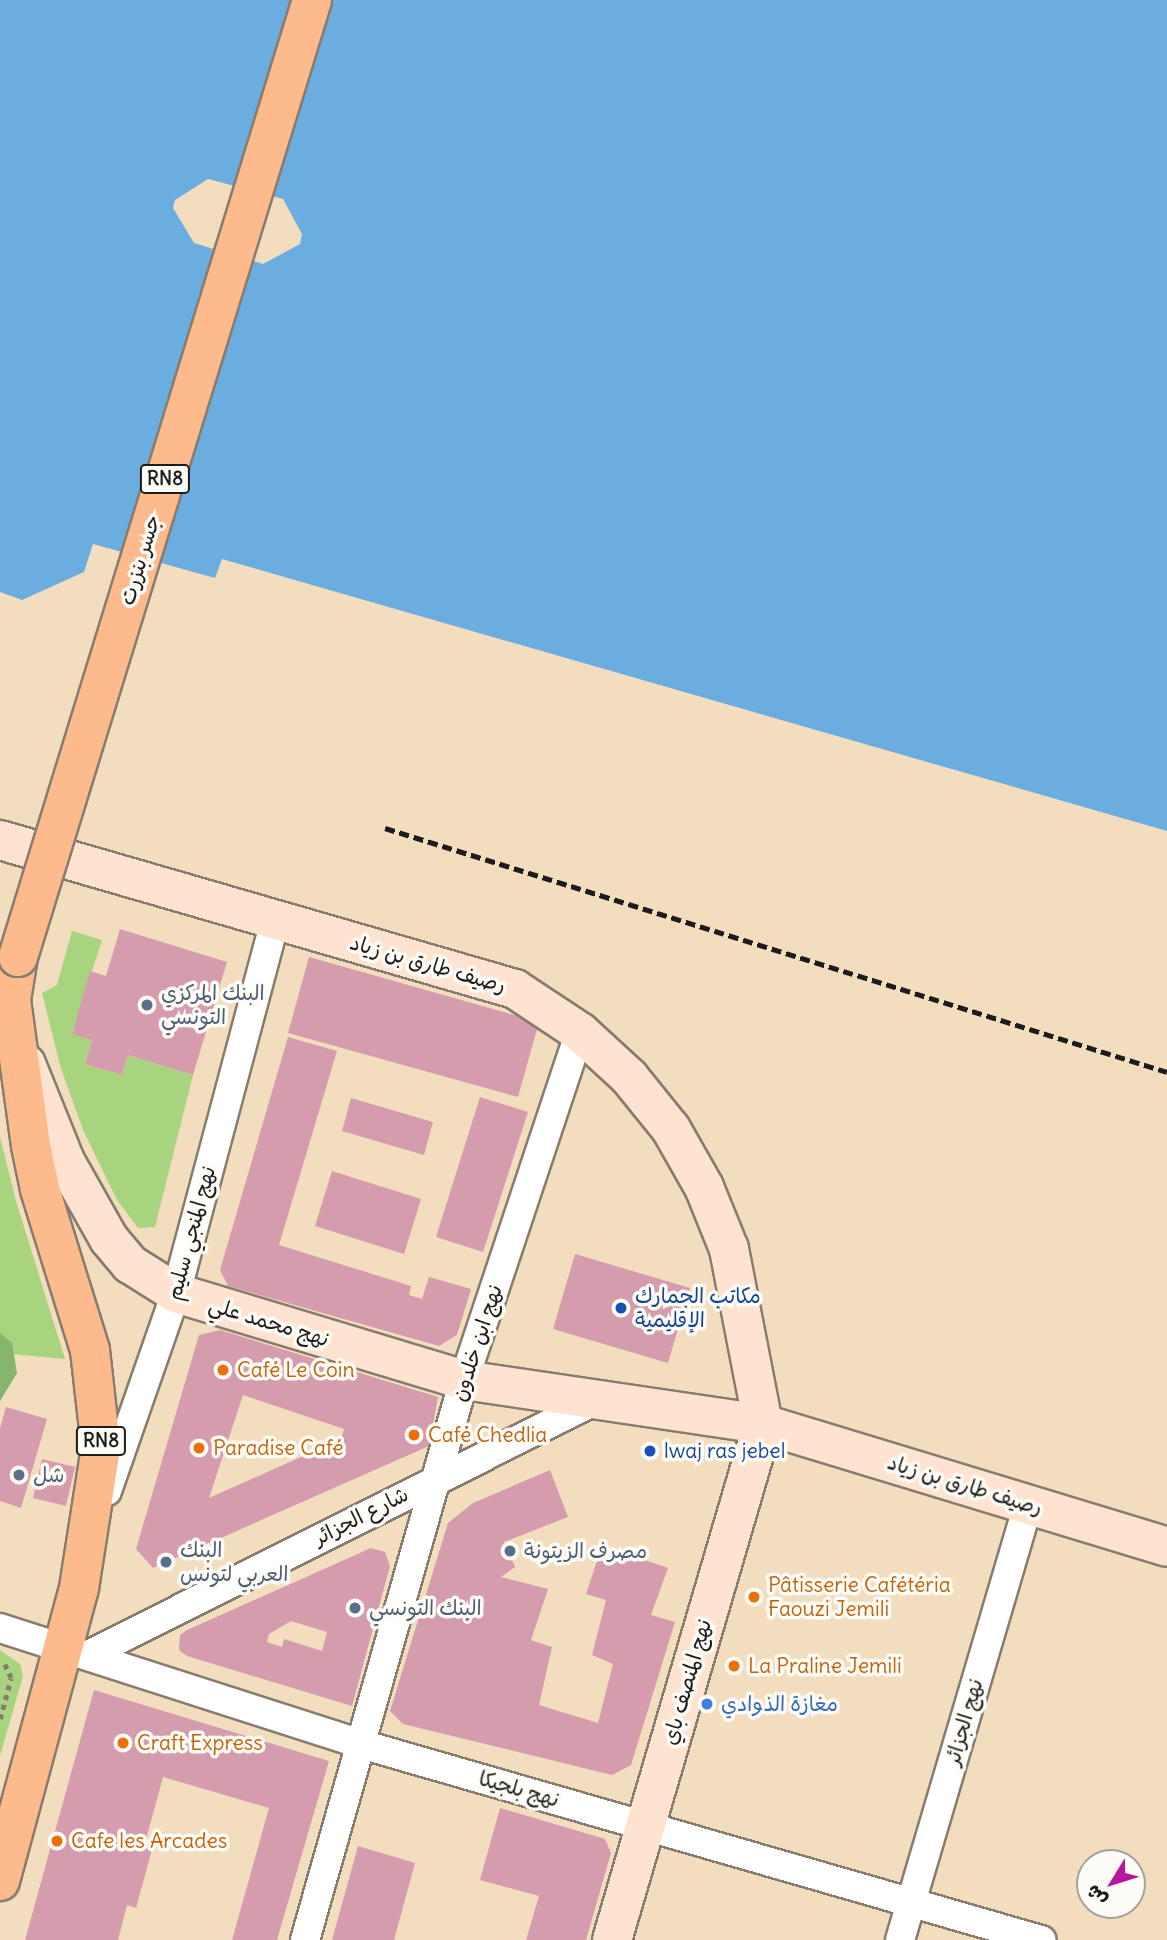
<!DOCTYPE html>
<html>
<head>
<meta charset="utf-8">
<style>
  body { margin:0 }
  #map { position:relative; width:1167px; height:1940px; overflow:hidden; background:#f2ddbe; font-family:Delius,"Playpen Sans Arabic",sans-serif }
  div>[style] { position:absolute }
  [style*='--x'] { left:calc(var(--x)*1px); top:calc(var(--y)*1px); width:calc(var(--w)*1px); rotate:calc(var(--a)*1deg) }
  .green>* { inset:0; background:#a8d480 }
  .forest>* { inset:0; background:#86b66e }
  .water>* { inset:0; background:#6cade0 }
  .building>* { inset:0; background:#d59cae }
  .path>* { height:4.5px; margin-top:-2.25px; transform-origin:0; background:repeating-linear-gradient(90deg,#877c6d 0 5px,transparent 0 10px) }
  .roads { filter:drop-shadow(2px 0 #877c6d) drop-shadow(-2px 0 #877c6d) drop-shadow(0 2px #877c6d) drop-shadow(0 -2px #877c6d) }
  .street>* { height:28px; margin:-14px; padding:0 14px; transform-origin:14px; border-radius:14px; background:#fff }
  .secondary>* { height:38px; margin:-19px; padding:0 19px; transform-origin:19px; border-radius:19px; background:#fee3d1 }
  .primary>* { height:38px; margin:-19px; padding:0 19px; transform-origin:19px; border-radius:19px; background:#fcba8d }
  .rail>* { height:5px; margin-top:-2.5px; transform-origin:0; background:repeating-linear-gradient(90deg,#1c1c1c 0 10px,transparent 0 15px) }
  .bridges { filter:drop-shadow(2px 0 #877c6d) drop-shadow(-2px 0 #877c6d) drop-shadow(0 2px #877c6d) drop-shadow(0 -2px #877c6d) }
  .primary-bridge>* { height:38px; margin:-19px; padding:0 19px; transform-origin:19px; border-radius:19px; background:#fcba8d }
  .dots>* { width:19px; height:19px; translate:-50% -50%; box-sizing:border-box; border:4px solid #fdfcf7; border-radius:50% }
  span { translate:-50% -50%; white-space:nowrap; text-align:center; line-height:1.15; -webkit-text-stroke:7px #fdfcf7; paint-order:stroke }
  .shield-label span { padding:2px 5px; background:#fdfcf7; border:2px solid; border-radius:5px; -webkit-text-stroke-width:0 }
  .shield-label { font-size:19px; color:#1c1c1c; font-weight:700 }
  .street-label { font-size:21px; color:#1c1c1c }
  .service-label { font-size:21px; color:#4e5e75 }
  .left { translate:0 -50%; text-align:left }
  .transit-label { font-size:21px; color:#164399 }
  .food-label { font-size:21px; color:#c56008 }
  .shop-label { font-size:21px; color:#366cbe }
  .north { position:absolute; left:1076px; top:1849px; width:70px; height:70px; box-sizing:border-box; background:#fdfcf7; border:2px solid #a3a29f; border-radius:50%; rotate:232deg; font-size:19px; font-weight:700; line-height:28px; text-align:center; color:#1c1c1c }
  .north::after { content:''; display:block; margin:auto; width:24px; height:32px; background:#b5179e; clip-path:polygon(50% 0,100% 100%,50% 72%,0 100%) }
</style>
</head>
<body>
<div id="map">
  <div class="green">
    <div style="clip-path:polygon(72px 931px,102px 940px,72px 1033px,92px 1040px,85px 1064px,122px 1075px,128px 1055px,193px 1075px,155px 1227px,138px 1228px,117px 1200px,84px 1132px,61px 1069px,42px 993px,57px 985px)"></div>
    <div style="clip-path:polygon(0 1137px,16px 1201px,65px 1359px,0 1353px)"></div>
    <div style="clip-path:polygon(0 1650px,20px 1664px,23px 1676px,0 1756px)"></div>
  </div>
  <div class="forest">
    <div style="clip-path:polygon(0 1333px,12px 1343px,17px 1373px,0 1401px)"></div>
  </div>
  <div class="water">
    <div style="clip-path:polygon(evenodd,0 0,1167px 0,1167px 831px,222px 559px,215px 578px,93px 544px,84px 572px,22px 600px,0 592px,0 0,208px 179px,283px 199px,302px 234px,300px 244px,263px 264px,194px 243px,173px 208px,175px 200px,208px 179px)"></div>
  </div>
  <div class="building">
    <div style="clip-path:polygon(120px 929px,227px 962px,193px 1075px,128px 1055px,122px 1075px,85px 1064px,92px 1040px,72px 1034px,90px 971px,106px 976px)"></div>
    <div style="clip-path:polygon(309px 957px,539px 1022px,518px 1097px,288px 1033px)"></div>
    <div style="clip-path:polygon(288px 1037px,337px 1051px,279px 1245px,411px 1286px,409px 1295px,422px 1299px,429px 1277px,471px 1289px,457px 1335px,439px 1346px,228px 1286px,220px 1270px)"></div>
    <div style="clip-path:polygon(480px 1097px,528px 1112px,483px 1252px,436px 1237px)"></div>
    <div style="clip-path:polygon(351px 1098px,433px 1122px,424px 1155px,342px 1131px)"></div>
    <div style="clip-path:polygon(332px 1171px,421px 1199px,404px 1254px,315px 1226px)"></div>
    <div style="clip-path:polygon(575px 1254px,690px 1288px,668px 1363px,553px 1329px)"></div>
    <div style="clip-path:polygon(evenodd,220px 1330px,438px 1397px,429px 1446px,153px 1568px,136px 1549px,199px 1335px,220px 1330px,243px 1395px,344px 1429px,341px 1439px,209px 1498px,243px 1395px)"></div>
    <div style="clip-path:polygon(6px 1407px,47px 1419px,21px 1508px,0 1501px,0 1428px)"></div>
    <div style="clip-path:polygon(42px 1459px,75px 1467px,66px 1506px,33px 1498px)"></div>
    <div style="clip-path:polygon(550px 1470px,568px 1517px,504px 1542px,515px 1567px,501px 1577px,548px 1589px,531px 1640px,552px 1647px,539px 1705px,598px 1723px,613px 1664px,592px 1655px,606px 1600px,586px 1594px,598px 1558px,616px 1562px,619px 1551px,668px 1568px,651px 1615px,675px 1622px,631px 1765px,612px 1775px,403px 1724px,390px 1711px,448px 1523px,473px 1503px)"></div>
    <div style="clip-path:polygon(evenodd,371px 1548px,385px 1552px,390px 1566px,352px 1706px,187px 1656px,179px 1650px,180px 1635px,187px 1630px,371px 1548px,291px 1621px,327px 1632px,322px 1651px,284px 1639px,282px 1647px,267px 1642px,269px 1634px,291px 1621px)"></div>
    <div style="clip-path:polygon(94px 1690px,329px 1761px,277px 1940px,232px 1940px,269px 1808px,163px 1777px,145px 1843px,153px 1846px,136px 1908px,127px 1905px,118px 1940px,25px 1940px)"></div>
    <div style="clip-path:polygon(500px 1808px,605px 1839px,611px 1853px,586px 1940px,526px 1940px,539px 1896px,480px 1880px)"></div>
    <div style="clip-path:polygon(358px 1846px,415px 1863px,394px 1940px,332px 1940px)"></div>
  </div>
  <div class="path">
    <div style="--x:0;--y:1719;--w:42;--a:-75"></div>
    <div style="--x:11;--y:1678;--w:19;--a:-115"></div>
  </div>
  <div class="roads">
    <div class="street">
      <div style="--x:107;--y:1491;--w:210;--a:-70.8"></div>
      <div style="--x:176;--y:1293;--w:386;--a:-75.1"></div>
      <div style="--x:0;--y:1628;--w:382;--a:17.8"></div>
      <div style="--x:364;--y:1745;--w:705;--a:16.07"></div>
      <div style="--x:90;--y:1654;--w:567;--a:-26.61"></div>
      <div style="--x:305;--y:1940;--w:582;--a:-74.15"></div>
      <div style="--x:464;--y:1380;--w:367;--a:-71.6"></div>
      <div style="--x:900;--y:1940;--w:454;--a:-73.6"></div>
    </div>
    <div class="secondary">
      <div style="--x:0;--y:840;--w:536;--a:16.14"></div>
      <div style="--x:515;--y:989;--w:78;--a:33.5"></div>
      <div style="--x:580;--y:1032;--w:67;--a:42.6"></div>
      <div style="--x:629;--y:1077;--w:67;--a:51.1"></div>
      <div style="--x:671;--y:1129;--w:67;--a:60.4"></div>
      <div style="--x:704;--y:1187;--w:67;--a:68"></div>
      <div style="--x:729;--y:1249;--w:178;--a:79"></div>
      <div style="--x:763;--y:1424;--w:538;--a:106.31"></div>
      <div style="--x:26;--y:1064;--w:105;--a:68.1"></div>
      <div style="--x:65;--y:1161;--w:90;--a:60.6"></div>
      <div style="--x:109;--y:1239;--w:33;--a:50"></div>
      <div style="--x:130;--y:1264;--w:54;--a:32.2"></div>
      <div style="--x:176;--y:1293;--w:301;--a:16.8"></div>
      <div style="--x:464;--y:1380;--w:302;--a:8.4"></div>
      <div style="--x:763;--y:1424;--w:422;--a:16.9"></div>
    </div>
    <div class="primary">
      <div style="--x:0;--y:1881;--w:303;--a:-74.9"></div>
      <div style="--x:79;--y:1588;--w:142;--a:-81.1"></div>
      <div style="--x:101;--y:1448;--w:99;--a:-96.4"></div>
      <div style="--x:90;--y:1350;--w:169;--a:-107.3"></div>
      <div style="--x:40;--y:1189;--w:44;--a:-101.8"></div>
      <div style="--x:31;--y:1146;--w:147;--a:-97.8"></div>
      <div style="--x:11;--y:1000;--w:44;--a:-80.8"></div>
    </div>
  </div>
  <div class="rail">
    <div style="--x:385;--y:828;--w:819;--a:17.33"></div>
  </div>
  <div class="bridges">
    <div class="primary-bridge">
      <div style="--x:18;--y:957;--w:1001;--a:-72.92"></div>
    </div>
  </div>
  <div class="dots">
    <div style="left:147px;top:1005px;background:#5c6f8a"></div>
    <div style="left:621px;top:1308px;background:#1a4fb4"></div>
    <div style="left:223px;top:1370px;background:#e8710a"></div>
    <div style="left:414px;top:1435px;background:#e8710a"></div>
    <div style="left:199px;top:1448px;background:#e8710a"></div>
    <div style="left:650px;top:1451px;background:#1a4fb4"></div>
    <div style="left:19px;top:1475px;background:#5c6f8a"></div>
    <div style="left:510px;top:1551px;background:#5c6f8a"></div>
    <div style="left:166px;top:1562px;background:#5c6f8a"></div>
    <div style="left:754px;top:1597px;background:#e8710a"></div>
    <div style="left:355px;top:1608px;background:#5c6f8a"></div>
    <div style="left:734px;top:1666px;background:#e8710a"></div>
    <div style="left:707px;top:1704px;background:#3f7fe0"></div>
    <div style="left:123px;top:1743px;background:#e8710a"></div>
    <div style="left:57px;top:1841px;background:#e8710a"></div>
  </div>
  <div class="shield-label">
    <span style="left:165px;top:479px">RN8</span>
    <span style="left:101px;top:1441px">RN8</span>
  </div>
  <div class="street-label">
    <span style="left:140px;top:560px;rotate:-73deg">جسر بنزرت</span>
    <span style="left:428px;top:964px;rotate:16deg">رصيف طارق بن زياد</span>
    <span style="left:191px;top:1233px;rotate:-75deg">نهج المنجي سليم</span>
    <span style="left:269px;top:1322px;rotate:17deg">نهج محمد علي</span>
    <span style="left:477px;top:1343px;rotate:-72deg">نهج ابن خلدون</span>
    <span style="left:965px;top:1485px;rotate:17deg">رصيف طارق بن زياد</span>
    <span style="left:361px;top:1516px;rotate:-27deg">شارع الجزائر</span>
    <span style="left:687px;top:1682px;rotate:-74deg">نهج المنصف باي</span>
    <span style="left:964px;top:1722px;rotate:-74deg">نهج الجزائر</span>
    <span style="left:519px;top:1789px;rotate:16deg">نهج بلجيكا</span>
  </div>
  <div class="service-label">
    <span class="left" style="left:161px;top:1005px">البنك المركزي<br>التونسي</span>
    <span class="left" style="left:33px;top:1475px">شل</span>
    <span class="left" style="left:180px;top:1562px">البنك<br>العربي لتونس</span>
    <span class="left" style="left:524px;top:1551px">مصرف الزيتونة</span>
    <span class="left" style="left:369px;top:1608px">البنك التونسي</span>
  </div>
  <div class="transit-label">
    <span class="left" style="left:635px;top:1308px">مكاتب الجمارك<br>الإقليمية</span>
    <span class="left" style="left:664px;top:1451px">lwaj ras jebel</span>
  </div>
  <div class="food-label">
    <span class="left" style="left:237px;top:1370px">Café Le Coin</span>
    <span class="left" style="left:428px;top:1435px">Café Chedlia</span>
    <span class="left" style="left:213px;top:1448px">Paradise Café</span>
    <span class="left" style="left:768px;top:1597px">Pâtisserie Cafétéria<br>Faouzi Jemili</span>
    <span class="left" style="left:748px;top:1666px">La Praline Jemili</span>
    <span class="left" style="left:137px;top:1743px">Craft Express</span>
    <span class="left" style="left:71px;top:1841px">Cafe les Arcades</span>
  </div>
  <div class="shop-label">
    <span class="left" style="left:721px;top:1704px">مغازة الذوادي</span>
  </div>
  <div class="north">ش</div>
</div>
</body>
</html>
